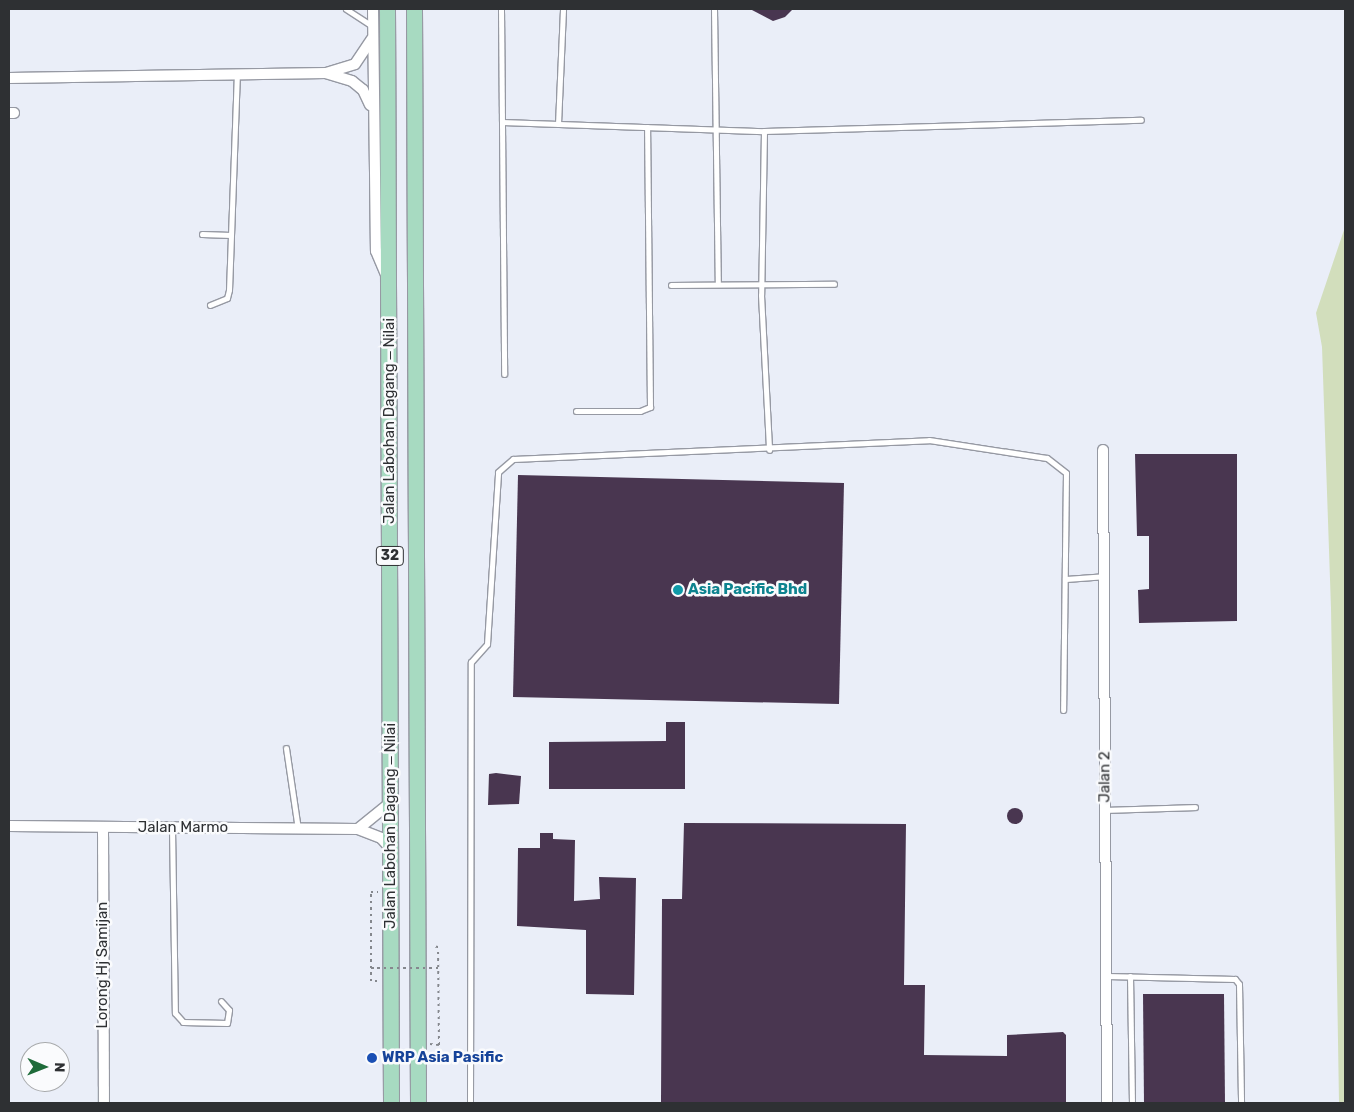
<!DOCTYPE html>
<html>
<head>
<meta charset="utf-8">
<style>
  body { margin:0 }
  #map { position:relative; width:1354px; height:1112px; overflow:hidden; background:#eaeef8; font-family:Rubik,sans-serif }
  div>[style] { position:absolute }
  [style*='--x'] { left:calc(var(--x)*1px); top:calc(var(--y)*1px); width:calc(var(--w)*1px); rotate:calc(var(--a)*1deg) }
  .green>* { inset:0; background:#d2debc }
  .building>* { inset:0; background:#493650 }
  .round { border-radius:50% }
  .path>* { height:2px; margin-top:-1px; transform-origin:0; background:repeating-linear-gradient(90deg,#85888e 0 2.5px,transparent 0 6.5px) }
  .roads { filter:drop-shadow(1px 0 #9699a3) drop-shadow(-1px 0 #9699a3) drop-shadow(0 1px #9699a3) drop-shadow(0 -1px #9699a3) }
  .lane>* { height:5px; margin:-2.5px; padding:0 2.5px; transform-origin:2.5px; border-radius:2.5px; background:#fff }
  .street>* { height:10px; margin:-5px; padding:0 5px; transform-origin:5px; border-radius:5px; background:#fff }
  .primary>* { height:15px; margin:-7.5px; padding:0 7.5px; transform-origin:7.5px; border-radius:7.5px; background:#a7dac1 }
  .path-bridge>* { height:2px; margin-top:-1px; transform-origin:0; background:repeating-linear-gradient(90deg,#85888e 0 2.5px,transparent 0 6.5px) }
  .dots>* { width:14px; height:14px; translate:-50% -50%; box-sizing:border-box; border:2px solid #fafbfd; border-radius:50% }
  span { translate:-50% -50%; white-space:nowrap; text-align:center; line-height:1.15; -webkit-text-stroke:5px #fafbfd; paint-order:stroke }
  .shield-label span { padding:1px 4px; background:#fafbfd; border:1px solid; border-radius:4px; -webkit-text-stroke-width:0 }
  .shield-label { font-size:14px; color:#2e3033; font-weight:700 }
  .street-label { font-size:15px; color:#2e3033 }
  .culture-label { font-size:15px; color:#0d838f; font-weight:700 }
  .left { translate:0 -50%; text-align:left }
  .transit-label { font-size:15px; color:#164399; font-weight:700 }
  .frame { position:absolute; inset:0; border:10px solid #2e3033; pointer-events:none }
  .north { position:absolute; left:20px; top:1042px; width:50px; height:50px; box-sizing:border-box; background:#fafbfd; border:1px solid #a8aaac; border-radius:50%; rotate:91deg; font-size:14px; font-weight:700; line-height:20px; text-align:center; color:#2e3033 }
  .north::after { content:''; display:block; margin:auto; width:18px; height:22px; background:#1e6b3a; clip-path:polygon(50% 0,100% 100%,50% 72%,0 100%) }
</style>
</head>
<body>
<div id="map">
  <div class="green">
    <div style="clip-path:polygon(1345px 227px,1345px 1103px,1339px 1103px,1331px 608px,1322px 347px,1316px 313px)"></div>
  </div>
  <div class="building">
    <div style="clip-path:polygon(750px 9px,793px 9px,785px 17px,773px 21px)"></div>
    <div style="clip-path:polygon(1135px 454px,1237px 454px,1237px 621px,1139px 623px,1138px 590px,1149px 589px,1149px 536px,1137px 536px)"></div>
    <div style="clip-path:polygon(518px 475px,844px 483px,839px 704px,513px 697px)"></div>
    <div style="clip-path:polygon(666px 722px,685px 722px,685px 789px,549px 789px,549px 742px,666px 741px)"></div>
    <div style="clip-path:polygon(496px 773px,521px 776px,519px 804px,488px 805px,489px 774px)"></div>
    <div class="round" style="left:1007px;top:808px;width:16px;height:16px"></div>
    <div style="clip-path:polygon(684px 823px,906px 824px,904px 985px,925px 985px,924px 1055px,1007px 1056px,1007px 1035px,1063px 1032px,1066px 1035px,1066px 1103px,661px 1103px,662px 899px,682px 899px)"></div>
    <div style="clip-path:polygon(540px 833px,553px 833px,553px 839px,575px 840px,574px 901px,600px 899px,599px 877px,636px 878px,634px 995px,586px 994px,586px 930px,517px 926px,518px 848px,540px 848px)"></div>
    <div style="clip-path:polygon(1143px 994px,1224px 994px,1225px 1103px,1144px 1103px)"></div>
  </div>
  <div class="path">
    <div style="--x:377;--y:981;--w:6;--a:180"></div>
    <div style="--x:371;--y:981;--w:89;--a:-90"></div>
    <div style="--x:371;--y:892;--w:7;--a:0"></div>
    <div style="--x:430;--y:1044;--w:9;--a:6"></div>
    <div style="--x:439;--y:1045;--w:98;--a:-90.6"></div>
    <div style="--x:438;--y:947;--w:6;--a:-171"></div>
  </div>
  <div class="roads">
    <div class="lane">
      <div style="--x:346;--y:9;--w:31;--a:33"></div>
      <div style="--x:501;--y:9;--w:365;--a:89.5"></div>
      <div style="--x:714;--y:9;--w:275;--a:89.2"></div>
      <div style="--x:502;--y:122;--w:262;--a:2"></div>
      <div style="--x:764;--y:131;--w:377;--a:-1.7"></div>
      <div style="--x:558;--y:124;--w:115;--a:-87.5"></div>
      <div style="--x:764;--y:131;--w:164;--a:91"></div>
      <div style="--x:761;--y:295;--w:155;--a:87"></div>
      <div style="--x:202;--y:234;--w:29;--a:2"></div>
      <div style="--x:671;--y:285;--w:163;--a:-0.4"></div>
      <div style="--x:210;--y:305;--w:18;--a:-22"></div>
      <div style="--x:227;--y:298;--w:8;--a:-76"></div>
      <div style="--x:229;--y:290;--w:214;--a:-87.9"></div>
      <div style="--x:576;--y:411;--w:64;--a:0"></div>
      <div style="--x:640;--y:411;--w:11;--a:-22"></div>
      <div style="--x:650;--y:407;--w:280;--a:-90.6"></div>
      <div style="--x:1065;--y:579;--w:39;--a:-4"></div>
      <div style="--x:286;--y:748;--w:82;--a:81.6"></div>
      <div style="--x:1106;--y:810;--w:89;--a:-1.9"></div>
      <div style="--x:172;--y:828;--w:185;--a:89.1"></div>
      <div style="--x:175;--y:1013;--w:12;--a:48"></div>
      <div style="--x:183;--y:1022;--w:44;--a:1.3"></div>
      <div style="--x:227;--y:1023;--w:13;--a:-81"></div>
      <div style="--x:229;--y:1010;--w:12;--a:-132"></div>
      <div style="--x:1107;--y:976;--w:128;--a:1.3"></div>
      <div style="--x:1235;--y:979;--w:6;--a:51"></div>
      <div style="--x:1239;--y:984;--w:119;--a:89"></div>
      <div style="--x:1130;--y:976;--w:127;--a:89.1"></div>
      <div style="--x:470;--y:1103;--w:441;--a:-89.9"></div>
      <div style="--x:471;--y:662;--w:24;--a:-48"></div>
      <div style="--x:487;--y:644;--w:172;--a:-86.3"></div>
      <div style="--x:498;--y:472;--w:20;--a:-41"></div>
      <div style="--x:513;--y:459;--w:416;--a:-2.6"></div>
      <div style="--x:929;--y:440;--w:119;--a:8.7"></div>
      <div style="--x:1047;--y:458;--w:24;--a:38"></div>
      <div style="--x:1066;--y:473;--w:237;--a:90.7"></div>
    </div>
    <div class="street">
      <div style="--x:373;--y:9;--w:242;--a:89.3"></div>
      <div style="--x:376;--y:251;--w:25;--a:67"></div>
      <div style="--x:9;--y:78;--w:317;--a:-0.9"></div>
      <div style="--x:370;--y:105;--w:17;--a:-115"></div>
      <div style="--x:363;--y:90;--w:14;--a:-141"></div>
      <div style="--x:352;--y:81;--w:27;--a:-163"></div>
      <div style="--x:326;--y:73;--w:30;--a:-17"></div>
      <div style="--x:355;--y:64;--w:30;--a:-56"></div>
      <div style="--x:9;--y:113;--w:5;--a:0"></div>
      <div style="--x:1103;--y:450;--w:653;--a:89.65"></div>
      <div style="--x:9;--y:826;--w:349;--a:0.5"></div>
      <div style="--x:358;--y:829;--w:25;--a:21"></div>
      <div style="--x:381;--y:838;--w:15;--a:48"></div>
      <div style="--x:103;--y:827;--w:276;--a:89.8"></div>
      <div style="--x:358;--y:829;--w:41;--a:-39.1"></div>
    </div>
    <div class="primary">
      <div style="--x:387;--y:9;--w:1094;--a:89.79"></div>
      <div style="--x:414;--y:9;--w:1094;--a:89.79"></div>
    </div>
  </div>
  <div class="path-bridge">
    <div style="--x:371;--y:968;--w:68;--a:0"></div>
  </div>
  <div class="dots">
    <div style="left:678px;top:590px;background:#0f9aa8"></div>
    <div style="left:372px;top:1058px;background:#1a4fb4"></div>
  </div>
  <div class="shield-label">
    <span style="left:390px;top:556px">32</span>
  </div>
  <div class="street-label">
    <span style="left:390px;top:421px;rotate:-90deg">Jalan Labohan Dagang ‒ Nilai</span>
    <span style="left:1105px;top:777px;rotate:-90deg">Jalan 2</span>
    <span style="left:391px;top:826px;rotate:-90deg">Jalan Labohan Dagang ‒ Nilai</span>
    <span style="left:183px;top:828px">Jalan Marmo</span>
    <span style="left:103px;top:965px;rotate:-90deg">Lorong Hj Samijan</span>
  </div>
  <div class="culture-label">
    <span class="left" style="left:688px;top:590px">Asia Pacific Bhd</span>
  </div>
  <div class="transit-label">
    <span class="left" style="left:382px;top:1058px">WRP Asia Pasific</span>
  </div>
  <div class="frame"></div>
  <div class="north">N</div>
</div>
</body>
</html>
